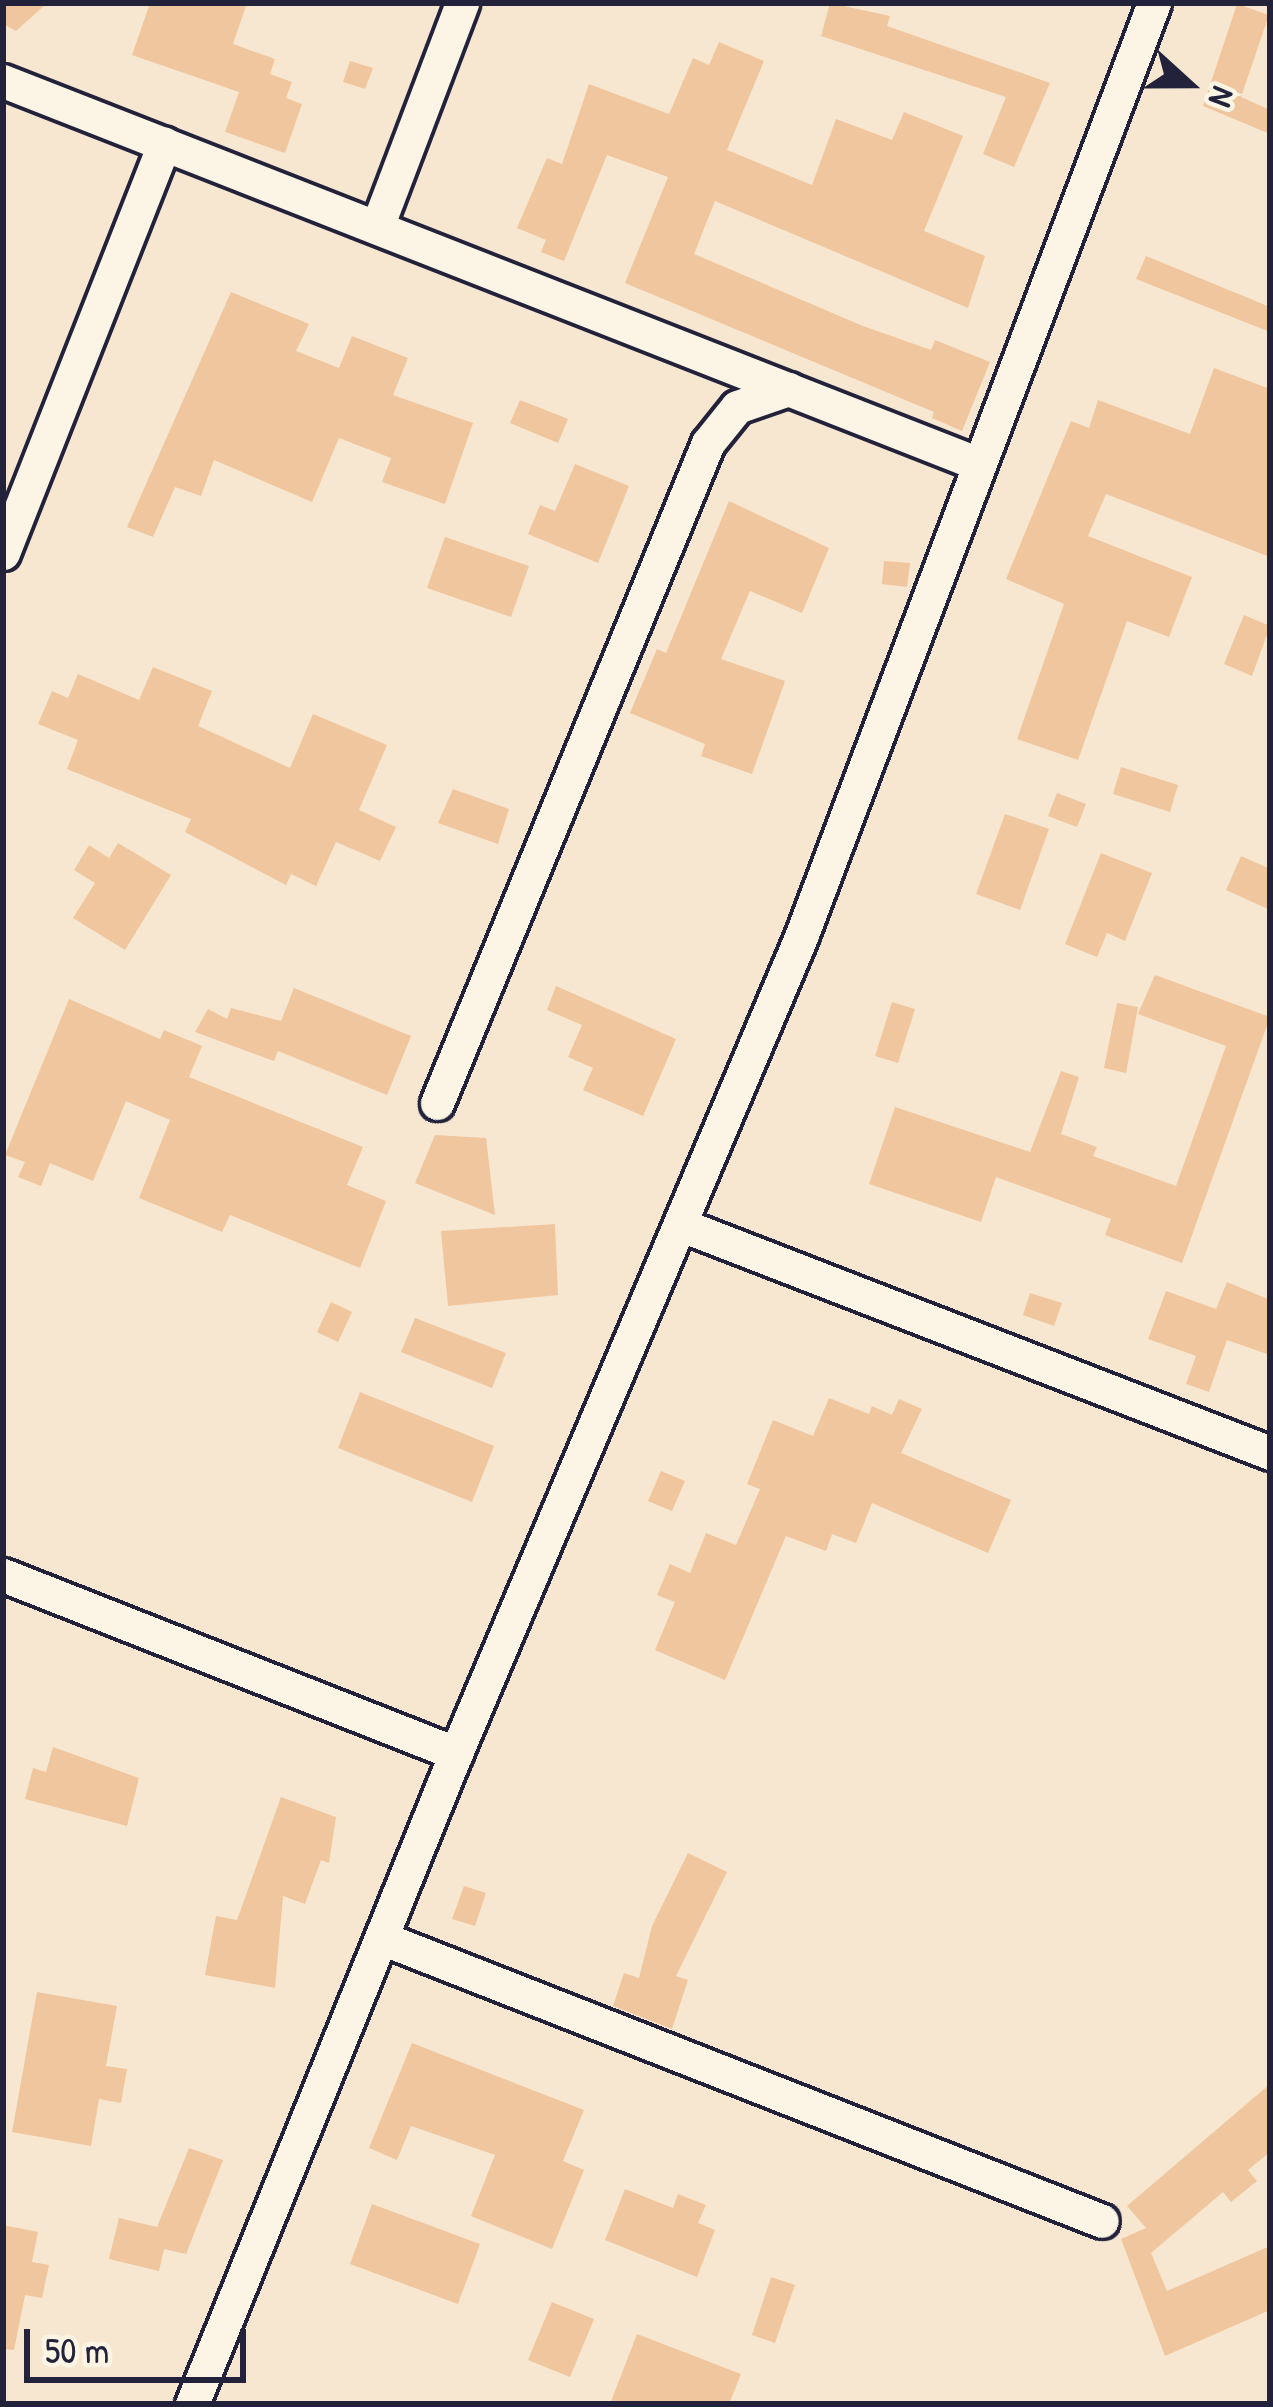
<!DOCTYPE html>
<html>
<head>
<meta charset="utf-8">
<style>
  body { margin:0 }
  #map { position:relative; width:1273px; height:2407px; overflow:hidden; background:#f8e7d0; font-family:"Patrick Hand",sans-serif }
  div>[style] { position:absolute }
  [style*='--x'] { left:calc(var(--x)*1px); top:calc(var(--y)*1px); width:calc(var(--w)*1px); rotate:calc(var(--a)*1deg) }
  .building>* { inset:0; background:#efc69e }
  .roads { filter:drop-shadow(3px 0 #22223b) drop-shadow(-3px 0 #22223b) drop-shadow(0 3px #22223b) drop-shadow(0 -3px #22223b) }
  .minor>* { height:33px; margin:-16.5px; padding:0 16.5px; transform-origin:16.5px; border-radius:16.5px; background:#fcf5e5 }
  span { translate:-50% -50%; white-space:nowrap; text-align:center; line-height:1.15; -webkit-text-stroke:12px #fcf5e5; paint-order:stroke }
  .frame { position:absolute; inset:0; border:6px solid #22223b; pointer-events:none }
  .north { position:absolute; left:1129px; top:24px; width:120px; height:120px; -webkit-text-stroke:9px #fcf5e5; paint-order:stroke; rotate:111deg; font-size:33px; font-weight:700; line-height:48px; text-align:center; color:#22223b }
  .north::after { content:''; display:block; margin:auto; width:42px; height:54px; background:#22223b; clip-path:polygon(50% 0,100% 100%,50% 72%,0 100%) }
  .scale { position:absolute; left:24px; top:2329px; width:222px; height:54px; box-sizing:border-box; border:6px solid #22223b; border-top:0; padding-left:15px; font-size:36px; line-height:42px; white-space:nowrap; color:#22223b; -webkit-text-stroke:9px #fcf5e5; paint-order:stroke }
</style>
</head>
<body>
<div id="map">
  <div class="building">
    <div style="clip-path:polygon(3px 3px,47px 3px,16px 31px,3px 24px)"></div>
    <div style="clip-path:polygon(150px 3px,247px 3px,233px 44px,275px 59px,270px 74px,292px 82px,286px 98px,302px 104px,285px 153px,225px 132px,239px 92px,132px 55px)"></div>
    <div style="clip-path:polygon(830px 3px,890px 16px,887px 26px,1050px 83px,1014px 167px,983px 154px,1006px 97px,821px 36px)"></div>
    <div style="clip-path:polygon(1237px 4px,1269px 15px,1241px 97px,1270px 110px,1270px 134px,1203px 106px)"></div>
    <div style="clip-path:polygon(719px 42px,764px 61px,727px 150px,812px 185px,836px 119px,892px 140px,904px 112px,963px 136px,924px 231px,985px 256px,968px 308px,715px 201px,694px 254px,863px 326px,931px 350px,935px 340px,990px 362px,962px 431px,932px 418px,934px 412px,625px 283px,668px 177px,607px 155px,564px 261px,541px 252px,546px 240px,517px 228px,547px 158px,562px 164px,589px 84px,669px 114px,693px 58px,709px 65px)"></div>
    <div style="clip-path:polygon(350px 61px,373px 68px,365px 89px,343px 82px)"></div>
    <div style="clip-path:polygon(1146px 256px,1270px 307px,1270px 332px,1136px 279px)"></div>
    <div style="clip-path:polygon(231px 292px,309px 324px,296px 351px,339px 368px,352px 336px,408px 358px,393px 395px,473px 423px,445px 504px,382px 482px,391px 458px,339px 438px,312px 502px,214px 460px,201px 496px,175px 487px,153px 537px,127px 527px)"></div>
    <div style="clip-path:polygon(1214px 368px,1270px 389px,1270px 557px,1106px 494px,1088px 536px,1192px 577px,1169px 637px,1127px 621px,1078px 760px,1017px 739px,1064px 604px,1006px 579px,1071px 421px,1089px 428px,1098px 400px,1190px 434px)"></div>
    <div style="clip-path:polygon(520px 400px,568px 419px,558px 443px,510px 423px)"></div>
    <div style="clip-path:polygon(575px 464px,629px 486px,598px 563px,528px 534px,540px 505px,555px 511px)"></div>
    <div style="clip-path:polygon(729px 501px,829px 548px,802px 613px,750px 591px,721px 659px,785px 681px,752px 774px,701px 756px,705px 744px,630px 713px,657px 649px,666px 653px)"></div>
    <div style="clip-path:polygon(445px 537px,529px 566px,511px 617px,427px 588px)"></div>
    <div style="clip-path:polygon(884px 561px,910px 563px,907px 587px,882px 584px)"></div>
    <div style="clip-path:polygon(1244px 615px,1270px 626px,1252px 676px,1224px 664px)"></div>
    <div style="clip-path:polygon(153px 667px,212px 691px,198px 726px,290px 768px,313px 714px,387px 745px,359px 810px,396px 827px,380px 861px,336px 842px,316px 886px,291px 874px,286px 885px,185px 832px,191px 819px,67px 769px,78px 740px,38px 724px,52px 691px,68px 698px,78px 674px,139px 700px)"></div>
    <div style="clip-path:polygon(1121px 767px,1178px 785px,1170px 812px,1113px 794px)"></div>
    <div style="clip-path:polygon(453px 789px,509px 809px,498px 844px,438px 823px)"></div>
    <div style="clip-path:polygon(1057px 793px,1086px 804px,1077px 827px,1048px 816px)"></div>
    <div style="clip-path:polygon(1005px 814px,1049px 829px,1020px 910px,976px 894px)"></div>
    <div style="clip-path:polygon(118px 843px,171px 875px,125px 950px,73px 918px,95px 883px,74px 870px,89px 845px,109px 858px)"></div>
    <div style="clip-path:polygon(1101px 853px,1152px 873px,1125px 941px,1107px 933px,1097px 957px,1065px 944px)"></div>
    <div style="clip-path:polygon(1241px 856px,1270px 869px,1270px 910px,1226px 890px)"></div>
    <div style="clip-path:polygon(1155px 975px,1270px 1017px,1182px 1263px,1105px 1235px,1111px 1219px,996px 1177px,981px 1222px,869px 1184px,895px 1107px,1030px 1152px,1061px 1071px,1079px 1077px,1061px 1134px,1097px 1147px,1093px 1156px,1176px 1186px,1226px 1046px,1138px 1014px)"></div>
    <div style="clip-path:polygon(556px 986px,676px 1039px,643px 1116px,583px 1090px,593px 1068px,568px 1057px,582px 1025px,547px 1010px)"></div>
    <div style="clip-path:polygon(294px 988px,411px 1036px,387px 1095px,278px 1051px,274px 1061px,195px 1032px,208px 1009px,227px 1019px,231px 1008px,281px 1021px)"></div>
    <div style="clip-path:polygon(69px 999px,160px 1039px,164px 1030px,202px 1046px,189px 1077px,363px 1147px,347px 1185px,386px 1201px,360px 1268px,230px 1215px,222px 1232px,139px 1198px,170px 1120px,126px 1101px,93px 1181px,50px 1163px,41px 1186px,18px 1177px,25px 1162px,5px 1155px)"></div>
    <div style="clip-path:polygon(892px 1002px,915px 1009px,898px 1063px,875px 1056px)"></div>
    <div style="clip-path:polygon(1117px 1003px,1138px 1007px,1126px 1073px,1104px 1068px)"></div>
    <div style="clip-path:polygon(435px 1135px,486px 1138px,495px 1215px,415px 1183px)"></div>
    <div style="clip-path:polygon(555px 1224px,558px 1295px,448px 1306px,441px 1231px)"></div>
    <div style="clip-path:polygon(1227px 1282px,1270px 1300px,1270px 1355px,1227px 1340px,1209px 1392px,1186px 1384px,1196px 1356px,1148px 1339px,1166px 1291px,1216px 1309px)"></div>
    <div style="clip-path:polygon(1030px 1293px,1062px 1303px,1054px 1326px,1023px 1315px)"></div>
    <div style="clip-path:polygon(331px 1302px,352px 1312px,338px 1342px,317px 1332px)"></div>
    <div style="clip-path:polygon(415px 1318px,506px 1353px,492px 1388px,401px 1352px)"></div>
    <div style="clip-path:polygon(360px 1392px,494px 1446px,472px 1502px,338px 1448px)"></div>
    <div style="clip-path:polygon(829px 1398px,869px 1414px,872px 1406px,892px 1415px,899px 1399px,922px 1409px,901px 1453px,1011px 1500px,988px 1553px,872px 1503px,856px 1543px,832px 1534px,826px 1551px,786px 1536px,725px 1680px,655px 1650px,675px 1602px,657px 1595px,670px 1564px,690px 1573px,706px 1533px,736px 1545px,760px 1489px,747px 1484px,773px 1420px,813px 1436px)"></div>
    <div style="clip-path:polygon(661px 1471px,685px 1481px,672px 1511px,648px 1501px)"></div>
    <div style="clip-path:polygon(53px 1747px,139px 1778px,127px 1826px,25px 1799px,33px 1768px,46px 1772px)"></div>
    <div style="clip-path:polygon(281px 1797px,336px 1817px,329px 1863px,321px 1860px,305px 1904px,283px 1896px,275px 1988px,205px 1975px,216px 1916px,237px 1920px)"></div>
    <div style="clip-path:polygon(688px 1853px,727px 1872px,676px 1976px,688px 1980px,672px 2029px,613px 2006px,624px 1973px,639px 1978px,652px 1926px)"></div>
    <div style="clip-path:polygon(464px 1886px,486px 1893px,475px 1926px,452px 1919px)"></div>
    <div style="clip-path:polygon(37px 1992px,117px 2006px,106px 2066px,127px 2069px,121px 2103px,99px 2099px,91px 2146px,12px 2132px)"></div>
    <div style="clip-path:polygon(412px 2043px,584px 2110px,563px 2161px,584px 2170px,552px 2249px,471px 2216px,495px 2155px,411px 2126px,397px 2160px,369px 2148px)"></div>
    <div style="clip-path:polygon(1270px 2084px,1270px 2152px,1248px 2170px,1257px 2181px,1231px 2202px,1223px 2192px,1151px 2253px,1167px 2291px,1270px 2246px,1270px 2310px,1165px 2356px,1121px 2239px,1146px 2228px,1127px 2206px)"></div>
    <div style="clip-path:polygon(189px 2148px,223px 2160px,186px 2254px,164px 2249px,159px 2271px,109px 2259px,119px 2218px,157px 2227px)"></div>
    <div style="clip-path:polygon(625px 2189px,673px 2208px,678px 2194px,706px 2205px,698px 2223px,715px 2230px,697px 2277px,605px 2240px)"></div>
    <div style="clip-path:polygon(372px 2204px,480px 2244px,458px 2304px,350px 2264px)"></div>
    <div style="clip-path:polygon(3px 2225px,38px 2232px,32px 2262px,49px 2265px,42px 2298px,25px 2295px,14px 2350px,3px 2349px)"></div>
    <div style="clip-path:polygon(771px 2277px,795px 2285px,775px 2343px,752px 2335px)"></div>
    <div style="clip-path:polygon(552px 2302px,594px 2319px,570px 2377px,528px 2360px)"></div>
    <div style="clip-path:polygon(637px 2334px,741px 2374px,729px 2404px,610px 2404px)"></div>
  </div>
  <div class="roads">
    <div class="minor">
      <div style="--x:3;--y:81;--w:1048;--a:21.43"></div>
      <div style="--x:377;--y:227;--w:240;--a:-69.2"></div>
      <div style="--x:3;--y:553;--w:440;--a:-68.5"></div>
      <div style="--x:437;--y:1103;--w:713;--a:-67.68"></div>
      <div style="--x:708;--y:443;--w:46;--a:-51.1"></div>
      <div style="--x:737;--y:407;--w:55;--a:-19.1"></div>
      <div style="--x:684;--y:1226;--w:628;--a:21.17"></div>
      <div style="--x:3;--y:1575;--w:487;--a:21.5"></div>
      <div style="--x:384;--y:1939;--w:771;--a:21.44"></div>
      <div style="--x:192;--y:2404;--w:702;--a:-67.93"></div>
      <div style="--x:456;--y:1753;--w:886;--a:-67.08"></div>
      <div style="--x:801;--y:937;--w:998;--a:-69.3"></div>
    </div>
  </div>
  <div class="frame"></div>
  <div class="north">N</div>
  <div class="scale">50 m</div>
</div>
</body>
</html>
